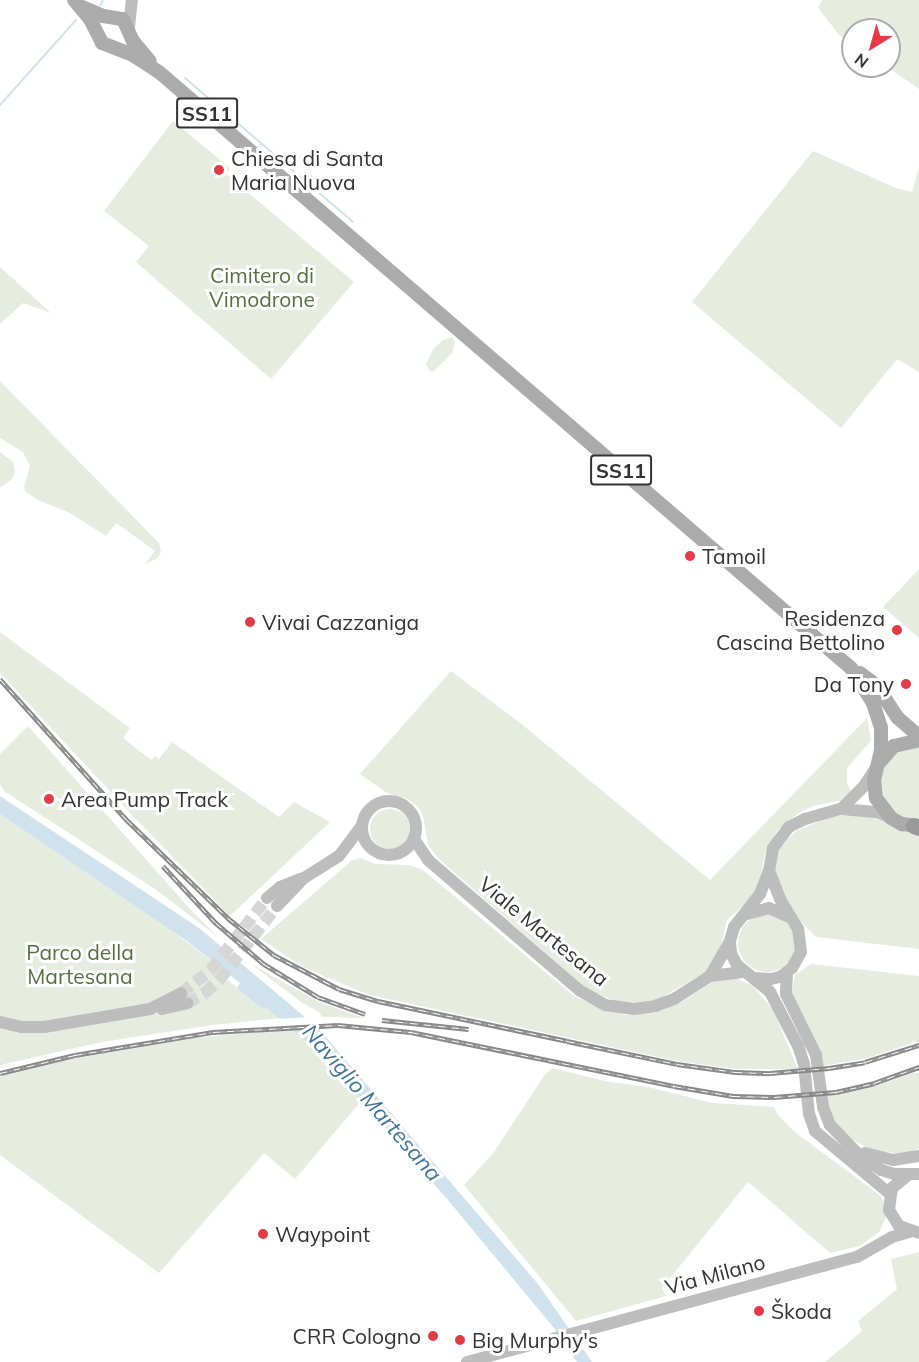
<!DOCTYPE html>
<html>
<head>
<meta charset="utf-8">
<style>
  body { margin:0 }
  #map { position:relative; width:919px; height:1362px; overflow:hidden; background:#fff; font-family:Mulish,sans-serif }
  div>[style] { position:absolute }
  [style*='--x'] { left:calc(var(--x)*1px); top:calc(var(--y)*1px); width:calc(var(--w)*1px); rotate:calc(var(--a)*1deg) }
  .green>* { inset:0; background:#e6ecdf }
  .round { border-radius:50% }
  .water>* { inset:0; background:#cfe2ee }
  .pier>* { inset:0; background:#fff }
  .stream>* { height:2px; margin:-1px; padding:0 1px; transform-origin:1px; border-radius:1px; background:#cfe2ee }
  .secondary-tunnel>* { height:12px; margin-top:-6px; transform-origin:0; background:repeating-linear-gradient(90deg,#d6d6d6 0 12px,transparent 0 18px) }
  .secondary>* { height:12px; margin:-6px; padding:0 6px; transform-origin:6px; border-radius:6px; background:#bdbdbd }
  .secondary>.ring { margin:-6px; padding:0; box-sizing:content-box; background:none; border:12px solid #bdbdbd; border-radius:50% }
  .primary>* { height:14px; margin:-7px; padding:0 7px; transform-origin:7px; border-radius:7px; background:#ababab }
  .highway>* { height:16px; margin:-8px; padding:0 8px; transform-origin:8px; border-radius:8px; background:#9a9a9a }
  .rail>* { height:4.5px; margin-top:-2.25px; transform-origin:0; background:repeating-linear-gradient(90deg,#fff 0 7px,#888 0 14px); box-sizing:border-box; border-block:2px solid #888 }
  .dots>* { width:16px; height:16px; translate:-50% -50%; box-sizing:border-box; border:3px solid #fff; border-radius:50% }
  span { translate:-50% -50%; white-space:nowrap; text-align:center; line-height:1.15; -webkit-text-stroke:6px #fff; paint-order:stroke }
  .shield-label span { padding:2px 4px; background:#fff; border:2px solid; border-radius:4px; -webkit-text-stroke-width:0 }
  .shield-label { font-size:20px; color:#333; font-weight:700 }
  .poi-label { font-size:21px; color:#333 }
  .left { translate:0 -50%; text-align:left }
  .right { translate:-100% -50%; text-align:right }
  .park-label { font-size:21px; color:#56703f }
  .street-label { font-size:21px; color:#333 }
  .water-label { font-size:22px; color:#3f7597; font-style:italic }
  .north { position:absolute; left:841px; top:18px; width:60px; height:60px; box-sizing:border-box; background:#fff; border:2px solid #adadad; border-radius:50%; rotate:217deg; font-size:16px; font-weight:700; line-height:24px; text-align:center; color:#333 }
  .north::after { content:''; display:block; margin:auto; width:21px; height:27px; background:#e63946; clip-path:polygon(50% 0,100% 100%,50% 72%,0 100%) }
</style>
</head>
<body>
<div id="map">
  <div class="green">
    <div style="clip-path:polygon(822px 0,919px 0,919px 89px,886px 66px,889px 66px,889px 30px,853px 30px,853px 44px,840px 36px,818px 8px)"></div>
    <div style="clip-path:polygon(173px 121px,230px 168px,226px 174px,354px 282px,271px 379px,136px 262px,149px 246px,104px 211px)"></div>
    <div style="clip-path:polygon(813px 151px,896px 188px,912px 192px,919px 167px,919px 372px,897px 359px,841px 428px,692px 302px)"></div>
    <div style="clip-path:polygon(0 267px,51px 313px,23px 303px,0 324px)"></div>
    <div style="clip-path:polygon(452px 337px,455px 342px,452px 353px,434px 371px,430px 371px,426px 364px,434px 348px,443px 340px)"></div>
    <div style="clip-path:polygon(0 381px,159px 543px,161px 552px,158px 558px,145px 564px,155px 551px,116px 523px,106px 536px,70px 513px,38px 500px,26px 492px,24px 487px,30px 466px,23px 452px,0 438px)"></div>
    <div style="clip-path:polygon(0 452px,13px 462px,15px 471px,12px 479px,0 488px)"></div>
    <div style="clip-path:polygon(919px 569px,919px 638px,883px 607px)"></div>
    <div style="clip-path:polygon(0 632px,130px 728px,123px 738px,151px 760px,155px 756px,159px 759px,172px 742px,279px 817px,294px 802px,330px 822px,230px 916px,132px 815px,0 673px)"></div>
    <div style="clip-path:polygon(451px 671px,519px 722px,710px 880px,867px 718px,871px 741px,847px 768px,847px 782px,851px 791px,839px 801px,813px 806px,799px 813px,778px 829px,765px 853px,760px 881px,754px 896px,727px 920px,720px 950px,707px 971px,659px 999px,639px 1003px,618px 1002px,588px 990px,439px 859px,428px 845px,423px 815px,417px 806px,406px 798px,387px 793px,360px 774px)"></div>
    <div style="clip-path:polygon(28px 726px,190px 909px,218px 937px,155px 889px,4px 791px,0 784px,0 754px)"></div>
    <div style="clip-path:polygon(919px 746px,919px 820px,906px 819px,893px 811px,882px 793px,880px 779px,885px 765px,894px 754px)"></div>
    <div class="round" style="left:370px;top:809px;width:40px;height:40px"></div>
    <div style="clip-path:polygon(0 814px,166px 926px,230px 975px,227px 979px,261px 1008px,267px 1008px,280px 1018px,213px 1025px,102px 1042px,0 1065px)"></div>
    <div style="clip-path:polygon(858px 815px,880px 819px,897px 829px,919px 835px,919px 949px,816px 937px,791px 912px,781px 896px,774px 864px,781px 846px,796px 831px,833px 816px)"></div>
    <div style="clip-path:polygon(360px 858px,376px 864px,409px 865px,423px 870px,574px 996px,604px 1009px,626px 1015px,644px 1013px,678px 1004px,713px 982px,734px 977px,753px 986px,773px 1010px,798px 1069px,735px 1069px,677px 1061px,369px 995px,303px 967px,261px 939px,351px 861px)"></div>
    <div class="round" style="left:738px;top:914px;width:58px;height:58px"></div>
    <div style="clip-path:polygon(251px 964px,319px 1002px,364px 1018px,322px 1017px,319px 1012px,301px 1002px)"></div>
    <div style="clip-path:polygon(811px 964px,919px 976px,919px 1041px,864px 1059px,822px 1066px,791px 995px,795px 975px)"></div>
    <div style="clip-path:polygon(292px 1029px,320px 1053px,362px 1100px,295px 1179px,264px 1153px,159px 1273px,0 1155px,0 1076px,50px 1063px,193px 1038px)"></div>
    <div style="clip-path:polygon(552px 1068px,609px 1082px,644px 1086px,713px 1103px,774px 1107px,778px 1115px,796px 1133px,881px 1196px,888px 1213px,879px 1232px,860px 1246px,830px 1253px,748px 1182px,662px 1288px,666px 1296px,576px 1321px,464px 1185px,494px 1152px,544px 1076px)"></div>
    <div style="clip-path:polygon(913px 1073px,919px 1073px,919px 1148px,911px 1152px,896px 1153px,872px 1151px,845px 1135px,835px 1125px,824px 1096px,875px 1086px)"></div>
    <div style="clip-path:polygon(919px 1252px,919px 1362px,825px 1362px,862px 1331px,858px 1321px,897px 1289px,891px 1259px)"></div>
  </div>
  <div class="water">
    <div style="clip-path:polygon(0 796px,199px 928px,318px 1028px,538px 1284px,592px 1362px,577px 1362px,554px 1328px,448px 1200px,320px 1053px,267px 1008px,261px 1008px,237px 988px,240px 983px,187px 941px,0 814px)"></div>
  </div>
  <div class="pier">
    <div style="clip-path:polygon(311px 1017px,322px 1028px,288px 1029px,276px 1019px)"></div>
  </div>
  <div class="stream">
    <div style="--x:100;--y:5;--w:6;--a:-59"></div>
    <div style="--x:185;--y:78;--w:221;--a:40.6"></div>
    <div style="--x:0;--y:105;--w:114;--a:-48.2"></div>
  </div>
  <div class="secondary-tunnel">
    <div style="--x:181;--y:993;--w:38;--a:-37"></div>
    <div style="--x:211;--y:970;--w:91;--a:-52.1"></div>
    <div style="--x:187;--y:1003;--w:21;--a:-29"></div>
    <div style="--x:205;--y:993;--w:21;--a:-43"></div>
    <div style="--x:220;--y:979;--w:93;--a:-52"></div>
  </div>
  <div class="secondary">
    <div style="--x:129;--y:27;--w:27;--a:-84"></div>
    <div class="ring" style="left:362px;top:801px;width:42px;height:42px"></div>
    <div style="--x:841;--y:809;--w:33;--a:-45"></div>
    <div style="--x:864;--y:786;--w:20;--a:-57"></div>
    <div style="--x:414;--y:839;--w:25;--a:56"></div>
    <div style="--x:428;--y:860;--w:199;--a:40.7"></div>
    <div style="--x:579;--y:990;--w:30;--a:30"></div>
    <div style="--x:605;--y:1005;--w:29;--a:8"></div>
    <div style="--x:634;--y:1009;--w:21;--a:-8"></div>
    <div style="--x:655;--y:1006;--w:20;--a:-20"></div>
    <div style="--x:674;--y:999;--w:43;--a:-32.6"></div>
    <div style="--x:710;--y:976;--w:38;--a:-60"></div>
    <div style="--x:267;--y:898;--w:17;--a:-40"></div>
    <div style="--x:280;--y:887;--w:22;--a:-22"></div>
    <div style="--x:277;--y:906;--w:39;--a:-46"></div>
    <div style="--x:304;--y:878;--w:41;--a:-32.2"></div>
    <div style="--x:339;--y:856;--w:38;--a:-53"></div>
    <div style="--x:747;--y:914;--w:23;--a:-15"></div>
    <div style="--x:769;--y:908;--w:22;--a:24"></div>
    <div style="--x:787;--y:973;--w:21;--a:93"></div>
    <div style="--x:786;--y:994;--w:68;--a:63.8"></div>
    <div style="--x:816;--y:1055;--w:52;--a:82.3"></div>
    <div style="--x:823;--y:1107;--w:19;--a:69"></div>
    <div style="--x:830;--y:1125;--w:42;--a:46"></div>
    <div style="--x:859;--y:1155;--w:27;--a:34"></div>
    <div style="--x:881;--y:1170;--w:14;--a:17"></div>
    <div style="--x:894;--y:1174;--w:25;--a:0"></div>
    <div style="--x:710;--y:976;--w:33;--a:-7"></div>
    <div style="--x:754;--y:978;--w:17;--a:3"></div>
    <div style="--x:771;--y:979;--w:9;--a:-13"></div>
    <div style="--x:780;--y:977;--w:15;--a:-37"></div>
    <div style="--x:792;--y:968;--w:18;--a:-61"></div>
    <div style="--x:801;--y:952;--w:23;--a:-97"></div>
    <div style="--x:798;--y:929;--w:35;--a:-121"></div>
    <div style="--x:780;--y:899;--w:30;--a:-111"></div>
    <div style="--x:162;--y:1009;--w:26;--a:-13"></div>
    <div style="--x:0;--y:1022;--w:22;--a:13"></div>
    <div style="--x:21;--y:1027;--w:23;--a:0"></div>
    <div style="--x:44;--y:1027;--w:108;--a:-9.6"></div>
    <div style="--x:150;--y:1009;--w:35;--a:-27"></div>
    <div style="--x:865;--y:1153;--w:29;--a:14"></div>
    <div style="--x:893;--y:1160;--w:26;--a:-9"></div>
    <div style="--x:908;--y:1175;--w:21;--a:141"></div>
    <div style="--x:892;--y:1188;--w:22;--a:98"></div>
    <div style="--x:889;--y:1210;--w:19;--a:58"></div>
    <div style="--x:899;--y:1226;--w:21;--a:19"></div>
    <div style="--x:890;--y:1194;--w:98;--a:-140"></div>
    <div style="--x:815;--y:1131;--w:18;--a:-109"></div>
    <div style="--x:809;--y:1114;--w:50;--a:-95.7"></div>
    <div style="--x:804;--y:1064;--w:19;--a:-108"></div>
    <div style="--x:798;--y:1046;--w:61;--a:-117.4"></div>
    <div style="--x:770;--y:992;--w:43;--a:-140.7"></div>
    <div style="--x:737;--y:965;--w:13;--a:-117"></div>
    <div style="--x:731;--y:953;--w:12;--a:-95"></div>
    <div style="--x:730;--y:941;--w:15;--a:-74"></div>
    <div style="--x:734;--y:927;--w:42;--a:-51.8"></div>
    <div style="--x:760;--y:894;--w:25;--a:-69"></div>
    <div style="--x:769;--y:871;--w:23;--a:-80"></div>
    <div style="--x:773;--y:848;--w:26;--a:-53"></div>
    <div style="--x:789;--y:827;--w:18;--a:-27"></div>
    <div style="--x:805;--y:819;--w:37;--a:-16"></div>
    <div style="--x:841;--y:809;--w:37;--a:5"></div>
    <div style="--x:878;--y:812;--w:14;--a:25"></div>
    <div style="--x:467;--y:1362;--w:404;--a:-15.1"></div>
    <div style="--x:857;--y:1257;--w:40;--a:-29.7"></div>
    <div style="--x:892;--y:1237;--w:18;--a:-16"></div>
  </div>
  <div class="primary">
    <div style="--x:74;--y:0;--w:25;--a:50"></div>
    <div style="--x:90;--y:19;--w:27;--a:63"></div>
    <div style="--x:102;--y:43;--w:31;--a:21"></div>
    <div style="--x:131;--y:54;--w:33;--a:33"></div>
    <div style="--x:159;--y:72;--w:913;--a:40.74"></div>
    <div style="--x:851;--y:668;--w:41;--a:57.8"></div>
    <div style="--x:873;--y:703;--w:26;--a:72"></div>
    <div style="--x:881;--y:728;--w:22;--a:90"></div>
    <div style="--x:881;--y:750;--w:31;--a:103"></div>
    <div style="--x:874;--y:780;--w:18;--a:84"></div>
    <div style="--x:876;--y:798;--w:25;--a:53"></div>
    <div style="--x:891;--y:818;--w:13;--a:29"></div>
    <div style="--x:902;--y:824;--w:17;--a:7"></div>
    <div style="--x:82;--y:7;--w:23;--a:23"></div>
    <div style="--x:103;--y:16;--w:20;--a:9"></div>
    <div style="--x:123;--y:19;--w:24;--a:66"></div>
    <div style="--x:133;--y:41;--w:26;--a:50"></div>
    <div style="--x:860;--y:673;--w:21;--a:37"></div>
    <div style="--x:877;--y:686;--w:38;--a:57"></div>
    <div style="--x:898;--y:718;--w:28;--a:41"></div>
    <div style="--x:879;--y:763;--w:23;--a:-49"></div>
    <div style="--x:894;--y:746;--w:26;--a:-13"></div>
  </div>
  <div class="highway">
    <div style="--x:914;--y:826;--w:5;--a:22"></div>
  </div>
  <div class="rail">
    <div style="--x:0;--y:679;--w:190;--a:48"></div>
    <div style="--x:127;--y:820;--w:141;--a:44.1"></div>
    <div style="--x:228;--y:918;--w:59;--a:38.8"></div>
    <div style="--x:274;--y:955;--w:73;--a:27.6"></div>
    <div style="--x:339;--y:989;--w:41;--a:17.1"></div>
    <div style="--x:378;--y:1001;--w:193;--a:11.9"></div>
    <div style="--x:567;--y:1041;--w:112;--a:11.8"></div>
    <div style="--x:677;--y:1064;--w:59;--a:7.9"></div>
    <div style="--x:735;--y:1072;--w:35;--a:2"></div>
    <div style="--x:770;--y:1073;--w:59;--a:-4.8"></div>
    <div style="--x:829;--y:1068;--w:36;--a:-9"></div>
    <div style="--x:865;--y:1062;--w:57;--a:-17.5"></div>
    <div style="--x:163;--y:866;--w:78;--a:47.1"></div>
    <div style="--x:216;--y:923;--w:63;--a:40.5"></div>
    <div style="--x:264;--y:964;--w:63;--a:31.4"></div>
    <div style="--x:318;--y:997;--w:50;--a:19.9"></div>
    <div style="--x:382;--y:1020;--w:87;--a:5.9"></div>
    <div style="--x:0;--y:1073;--w:77;--a:-13.5"></div>
    <div style="--x:75;--y:1055;--w:140;--a:-9.5"></div>
    <div style="--x:213;--y:1032;--w:125;--a:-3.2"></div>
    <div style="--x:338;--y:1025;--w:73;--a:5.5"></div>
    <div style="--x:411;--y:1032;--w:268;--a:11.6"></div>
    <div style="--x:674;--y:1086;--w:60;--a:9.6"></div>
    <div style="--x:733;--y:1096;--w:41;--a:1.4"></div>
    <div style="--x:774;--y:1097;--w:62;--a:-4.6"></div>
    <div style="--x:836;--y:1092;--w:39;--a:-13"></div>
    <div style="--x:874;--y:1083;--w:48;--a:-19.6"></div>
  </div>
  <div class="dots">
    <div style="left:219px;top:170px;background:#e63946"></div>
    <div style="left:690px;top:556px;background:#e63946"></div>
    <div style="left:250px;top:622px;background:#e63946"></div>
    <div style="left:897px;top:630px;background:#e63946"></div>
    <div style="left:906px;top:684px;background:#e63946"></div>
    <div style="left:49px;top:799px;background:#e63946"></div>
    <div style="left:263px;top:1234px;background:#e63946"></div>
    <div style="left:759px;top:1311px;background:#e63946"></div>
    <div style="left:433px;top:1336px;background:#e63946"></div>
    <div style="left:460px;top:1340px;background:#e63946"></div>
  </div>
  <div class="shield-label">
    <span style="left:207px;top:113px">SS11</span>
    <span style="left:621px;top:470px">SS11</span>
  </div>
  <div class="poi-label">
    <span class="left" style="left:231px;top:170px">Chiesa di Santa<br>Maria Nuova</span>
    <span class="left" style="left:702px;top:556px">Tamoil</span>
    <span class="right" style="left:885px;top:630px">Residenza<br>Cascina Bettolino</span>
    <span class="left" style="left:262px;top:622px">Vivai Cazzaniga</span>
    <span class="right" style="left:894px;top:684px">Da Tony</span>
    <span class="left" style="left:61px;top:799px">Area Pump Track</span>
    <span class="left" style="left:275px;top:1234px">Waypoint</span>
    <span class="left" style="left:771px;top:1311px">Škoda</span>
    <span class="right" style="left:421px;top:1336px">CRR Cologno</span>
    <span class="left" style="left:472px;top:1340px">Big Murphy's</span>
  </div>
  <div class="park-label">
    <span style="left:262px;top:287px">Cimitero di<br>Vimodrone</span>
    <span style="left:80px;top:964px">Parco della<br>Martesana</span>
  </div>
  <div class="street-label">
    <span style="left:544px;top:931px;rotate:39deg">Viale Martesana</span>
    <span style="left:715px;top:1274px;rotate:-15deg">Via Milano</span>
  </div>
  <div class="water-label">
    <span style="left:372px;top:1103px;rotate:49deg">Naviglio Martesana</span>
  </div>
  <div class="north">N</div>
</div>
</body>
</html>
